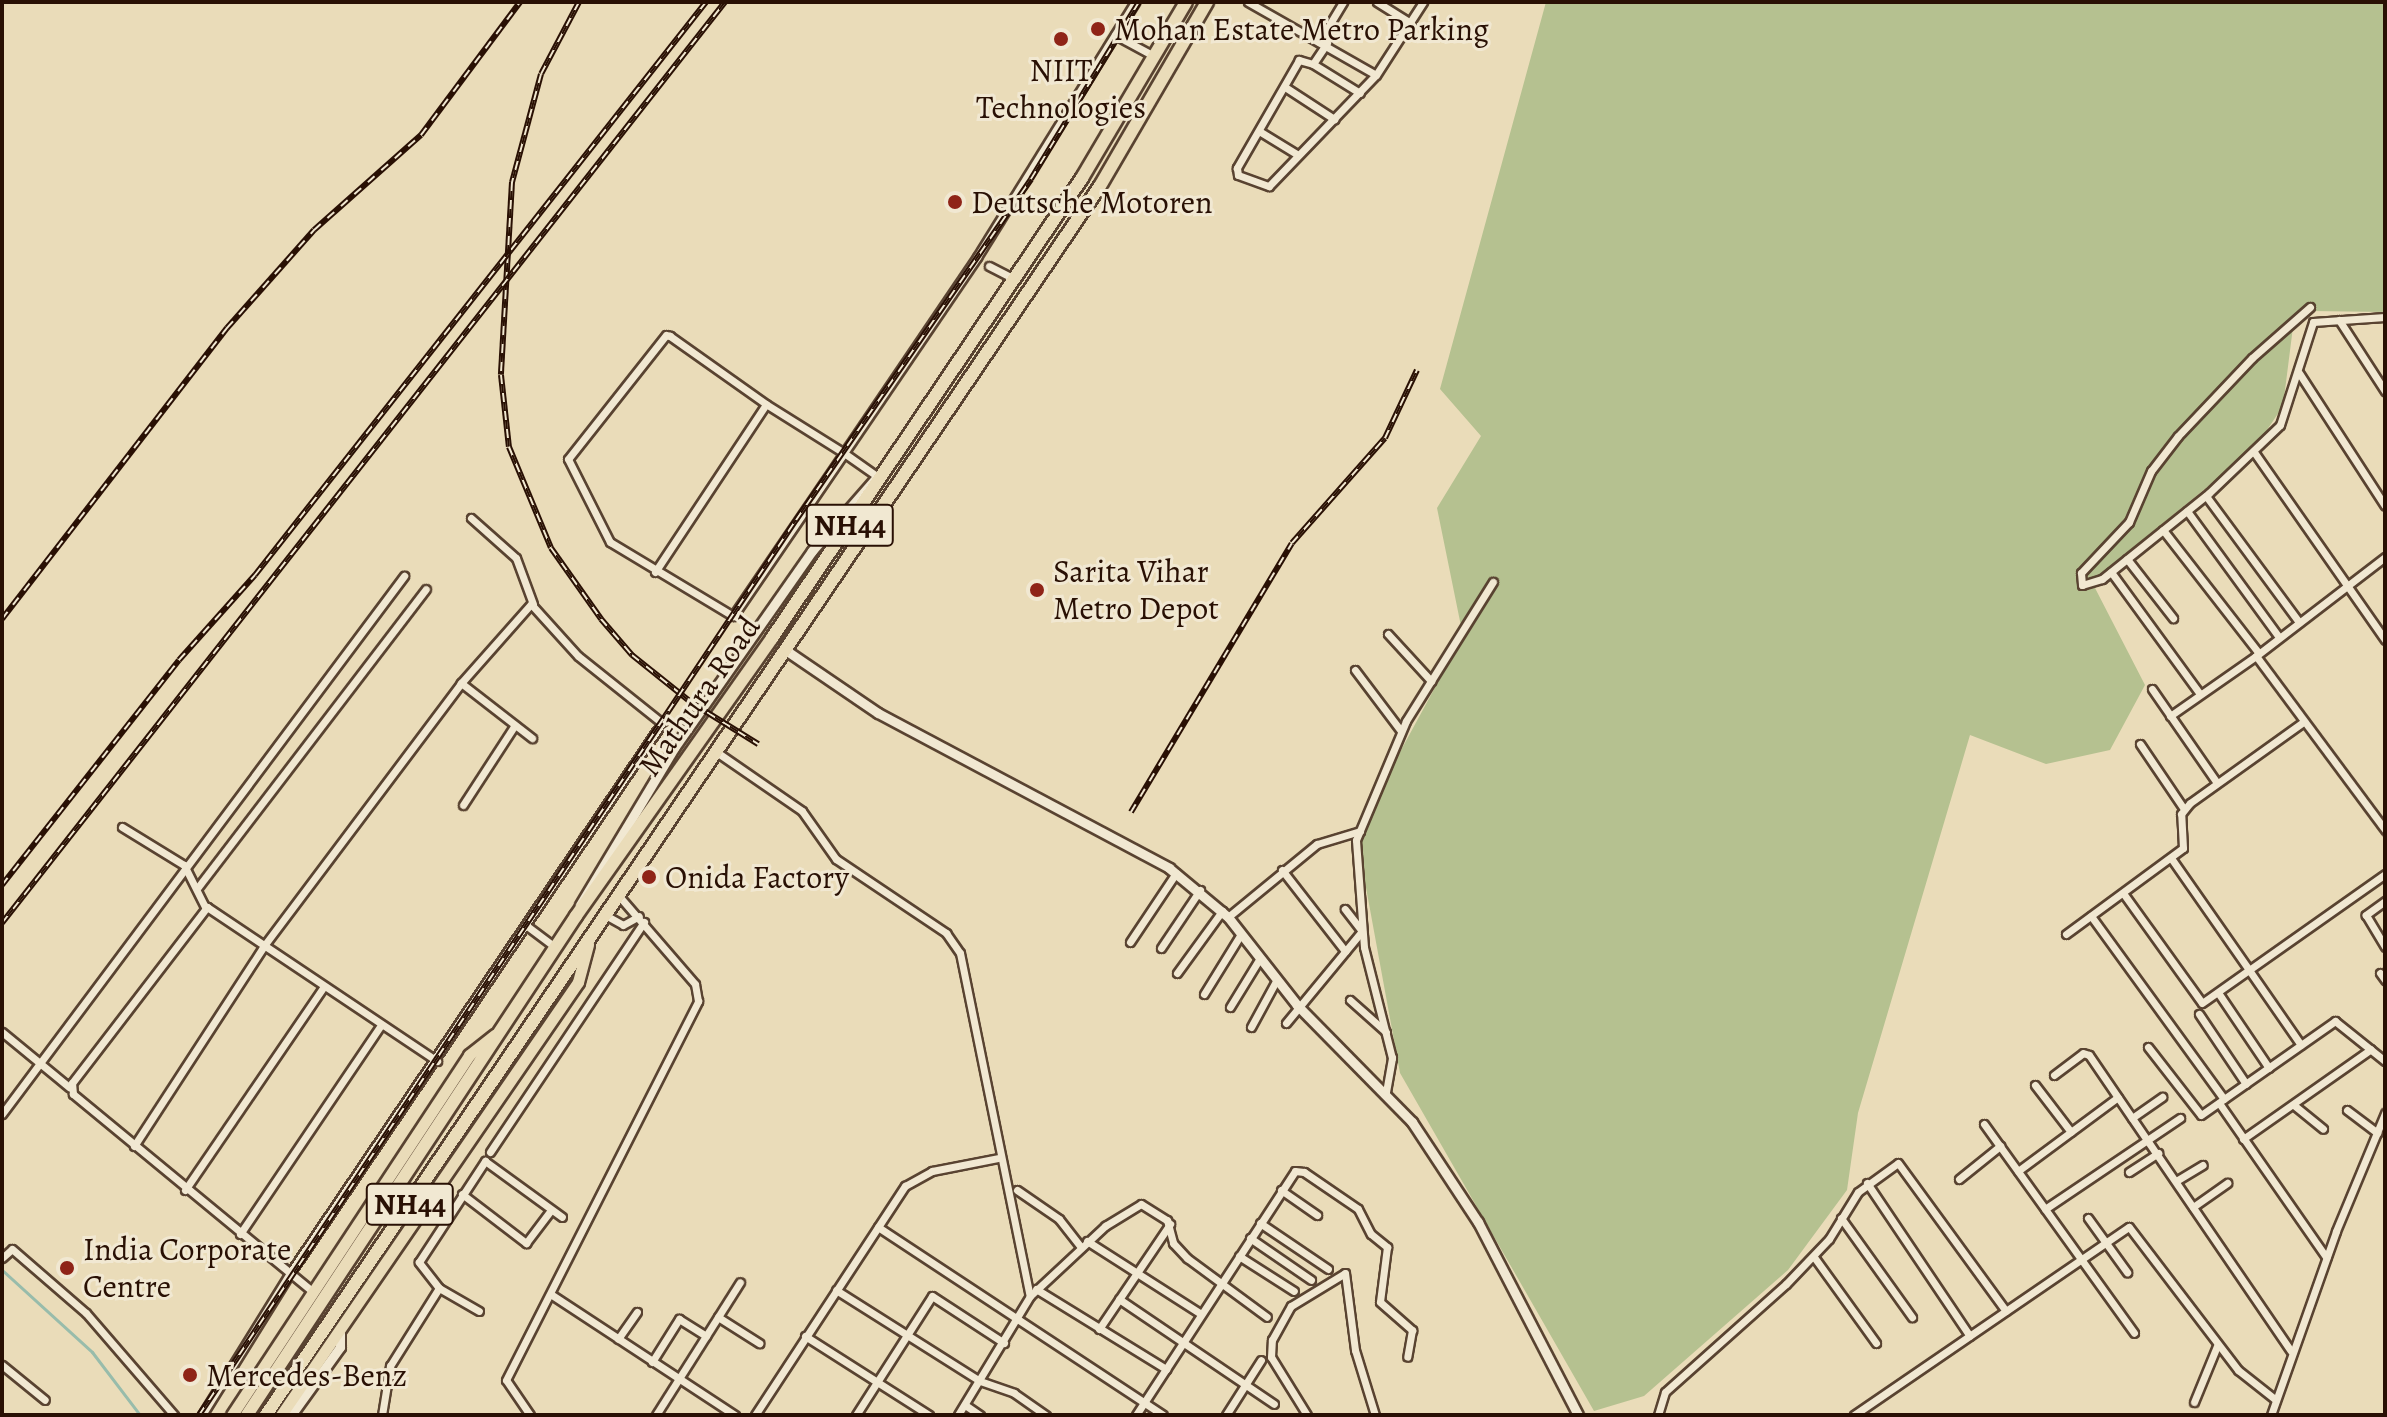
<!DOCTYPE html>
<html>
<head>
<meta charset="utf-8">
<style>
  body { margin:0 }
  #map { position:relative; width:2387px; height:1417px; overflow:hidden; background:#eadcb9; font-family:Alegreya,serif }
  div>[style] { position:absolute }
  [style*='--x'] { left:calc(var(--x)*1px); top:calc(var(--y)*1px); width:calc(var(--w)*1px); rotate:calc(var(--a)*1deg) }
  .green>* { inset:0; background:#b5c190 }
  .stream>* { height:3px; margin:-1.5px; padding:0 1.5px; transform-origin:1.5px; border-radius:1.5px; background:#98bcab }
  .roads { filter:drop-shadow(2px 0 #594331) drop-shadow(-2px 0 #594331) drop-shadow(0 2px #594331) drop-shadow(0 -2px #594331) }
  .minor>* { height:7px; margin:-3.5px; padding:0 3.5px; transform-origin:3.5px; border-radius:3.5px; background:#f1e8d2 }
  .tertiary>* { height:9px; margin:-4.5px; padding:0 4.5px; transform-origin:4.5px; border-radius:4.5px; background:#f1e8d2 }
  .primary>* { height:11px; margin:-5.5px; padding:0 5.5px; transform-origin:5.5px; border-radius:5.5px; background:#eadcb9 }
  .trunk>* { height:12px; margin:-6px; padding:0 6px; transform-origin:6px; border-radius:6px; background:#eadcb9 }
  .rail>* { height:6px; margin-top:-3px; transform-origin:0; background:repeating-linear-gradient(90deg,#f1e8d2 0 9px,#291004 0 18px); box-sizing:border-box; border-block:2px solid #291004 }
  .dots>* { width:22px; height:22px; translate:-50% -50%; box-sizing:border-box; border:4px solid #f1e8d2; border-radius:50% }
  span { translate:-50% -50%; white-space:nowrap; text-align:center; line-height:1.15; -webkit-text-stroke:6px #f1e8d2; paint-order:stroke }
  .shield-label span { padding:2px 6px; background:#f1e8d2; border:2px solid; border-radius:6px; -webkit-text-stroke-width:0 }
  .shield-label { font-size:30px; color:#291004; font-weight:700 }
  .poi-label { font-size:32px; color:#291004 }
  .left { translate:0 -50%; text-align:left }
  .street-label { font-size:32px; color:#291004 }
  .frame { position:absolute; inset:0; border:4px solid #291004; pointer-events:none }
</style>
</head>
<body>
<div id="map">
  <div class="green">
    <div style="clip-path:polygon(1546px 2px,2385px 2px,2385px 312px,2311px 311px,2293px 327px,2283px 406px,2255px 448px,2102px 573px,2095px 588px,2145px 685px,2110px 750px,2046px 764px,1970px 735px,1858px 1113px,1847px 1190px,1788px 1270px,1644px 1396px,1594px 1411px,1400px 1073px,1356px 833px,1463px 636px,1437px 508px,1481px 436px,1440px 389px)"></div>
  </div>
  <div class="stream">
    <div style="--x:2;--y:1270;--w:122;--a:42.3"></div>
    <div style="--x:92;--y:1352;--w:79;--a:52.7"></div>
  </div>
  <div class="roads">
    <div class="minor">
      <div style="--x:1248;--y:2;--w:147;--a:29.7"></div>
      <div style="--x:1376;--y:75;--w:87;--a:-57.2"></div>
      <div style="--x:1377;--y:2;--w:40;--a:32"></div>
      <div style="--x:1115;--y:35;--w:44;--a:28.3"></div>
      <div style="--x:1319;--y:42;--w:47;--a:-59"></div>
      <div style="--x:1327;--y:43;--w:25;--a:124"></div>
      <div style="--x:1313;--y:64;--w:15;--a:-164"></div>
      <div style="--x:1299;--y:60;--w:125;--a:119.9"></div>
      <div style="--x:1237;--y:168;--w:7;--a:82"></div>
      <div style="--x:1238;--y:175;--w:33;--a:20"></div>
      <div style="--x:1269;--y:186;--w:154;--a:-46.1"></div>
      <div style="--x:1313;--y:64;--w:55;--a:31.7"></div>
      <div style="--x:1285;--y:87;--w:59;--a:33.1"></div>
      <div style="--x:1259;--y:131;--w:46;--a:31.6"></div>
      <div style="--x:989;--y:266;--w:28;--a:27"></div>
      <div style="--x:2310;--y:307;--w:77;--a:138.7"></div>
      <div style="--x:2252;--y:358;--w:108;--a:133.5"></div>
      <div style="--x:2178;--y:436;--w:44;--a:127.6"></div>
      <div style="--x:2151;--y:471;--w:56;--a:113.3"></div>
      <div style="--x:2129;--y:522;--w:70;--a:133.3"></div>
      <div style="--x:2081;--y:573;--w:12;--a:85"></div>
      <div style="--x:2082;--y:585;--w:21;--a:-17"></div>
      <div style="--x:2102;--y:579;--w:137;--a:-38.8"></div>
      <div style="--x:2209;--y:493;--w:98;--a:-43.8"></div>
      <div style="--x:2280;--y:425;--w:108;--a:-72.2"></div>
      <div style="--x:2339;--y:320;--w:85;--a:57.1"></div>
      <div style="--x:2313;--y:322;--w:72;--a:-4"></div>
      <div style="--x:2299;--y:373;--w:158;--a:57.1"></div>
      <div style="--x:2254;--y:452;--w:229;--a:55.1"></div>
      <div style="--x:881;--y:479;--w:45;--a:-144.9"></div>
      <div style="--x:844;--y:453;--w:92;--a:-147.9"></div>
      <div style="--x:766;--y:404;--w:118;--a:-144.7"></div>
      <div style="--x:670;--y:336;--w:4;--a:-166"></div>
      <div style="--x:666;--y:335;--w:158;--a:128.3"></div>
      <div style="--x:568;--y:459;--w:93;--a:63.2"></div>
      <div style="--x:610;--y:542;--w:144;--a:31"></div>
      <div style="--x:733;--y:616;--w:197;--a:-55.7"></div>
      <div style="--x:844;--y:453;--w:237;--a:-55.8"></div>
      <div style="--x:977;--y:257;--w:300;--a:-58.2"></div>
      <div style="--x:2206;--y:496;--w:157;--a:53.6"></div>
      <div style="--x:2187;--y:511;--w:155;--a:53.9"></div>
      <div style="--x:471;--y:518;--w:60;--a:41.6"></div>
      <div style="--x:516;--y:558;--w:49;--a:69.7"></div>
      <div style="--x:2163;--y:530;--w:155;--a:52.1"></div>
      <div style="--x:2385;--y:557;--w:163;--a:142.5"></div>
      <div style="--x:2256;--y:656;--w:217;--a:53.4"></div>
      <div style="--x:2127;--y:559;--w:75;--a:52.1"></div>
      <div style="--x:655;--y:572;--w:201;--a:-56.5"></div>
      <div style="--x:2111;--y:572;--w:151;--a:53.9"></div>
      <div style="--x:1388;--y:634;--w:64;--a:47.5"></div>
      <div style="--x:1355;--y:670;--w:76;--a:53"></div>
      <div style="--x:2152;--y:689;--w:114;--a:55.3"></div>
      <div style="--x:2170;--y:716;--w:105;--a:-34.9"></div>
      <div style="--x:2140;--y:744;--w:78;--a:55.9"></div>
      <div style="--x:718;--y:753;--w:102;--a:34.6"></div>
      <div style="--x:802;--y:811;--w:59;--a:54.7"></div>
      <div style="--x:836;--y:859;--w:133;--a:33.9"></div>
      <div style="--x:946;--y:933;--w:24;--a:55"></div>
      <div style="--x:960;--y:953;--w:350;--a:78.5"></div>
      <div style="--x:1030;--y:1296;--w:139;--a:121.2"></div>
      <div style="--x:463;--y:805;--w:95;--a:-57"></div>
      <div style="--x:122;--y:827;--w:73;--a:31.5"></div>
      <div style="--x:184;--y:865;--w:47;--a:63.4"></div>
      <div style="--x:2171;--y:858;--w:136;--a:55.1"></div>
      <div style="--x:2249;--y:970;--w:166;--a:-35.2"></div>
      <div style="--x:1282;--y:870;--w:103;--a:52.1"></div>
      <div style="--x:198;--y:887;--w:375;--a:-52.6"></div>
      <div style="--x:2123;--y:893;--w:135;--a:54.3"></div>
      <div style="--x:2202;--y:1003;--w:57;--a:-35.1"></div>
      <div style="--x:2249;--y:970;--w:91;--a:55.3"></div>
      <div style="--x:2385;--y:901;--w:24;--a:144"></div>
      <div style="--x:2366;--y:915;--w:37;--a:59"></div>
      <div style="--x:607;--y:916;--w:18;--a:29"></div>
      <div style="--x:623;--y:925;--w:18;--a:-29"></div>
      <div style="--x:2091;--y:916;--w:226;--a:54"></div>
      <div style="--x:1228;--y:917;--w:115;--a:-39.4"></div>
      <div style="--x:1317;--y:844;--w:45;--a:-16.8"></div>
      <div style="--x:527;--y:926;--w:35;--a:37"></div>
      <div style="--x:2066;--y:934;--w:145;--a:-36.3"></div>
      <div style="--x:2183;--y:848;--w:34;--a:-93"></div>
      <div style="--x:2181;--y:814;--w:14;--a:-51"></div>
      <div style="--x:2190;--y:803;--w:139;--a:-35.6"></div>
      <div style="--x:1130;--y:942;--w:83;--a:-56.3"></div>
      <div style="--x:1161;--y:948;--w:70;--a:-56.1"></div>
      <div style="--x:1177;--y:973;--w:77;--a:-54"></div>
      <div style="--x:2380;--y:973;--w:9;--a:54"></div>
      <div style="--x:1204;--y:994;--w:70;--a:-58.3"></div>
      <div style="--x:2219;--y:994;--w:89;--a:56"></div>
      <div style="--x:1350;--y:1000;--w:48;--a:41.6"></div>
      <div style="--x:1230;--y:1007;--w:57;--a:-58.5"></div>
      <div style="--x:2199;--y:1014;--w:84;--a:56.1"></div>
      <div style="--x:1286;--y:1023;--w:119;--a:-50.4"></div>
      <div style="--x:1362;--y:931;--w:28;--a:-128"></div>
      <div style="--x:1251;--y:1027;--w:52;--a:-61.5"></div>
      <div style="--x:2;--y:1032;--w:87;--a:39.4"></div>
      <div style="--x:2148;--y:1047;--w:86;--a:52.1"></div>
      <div style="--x:2201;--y:1115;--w:164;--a:-35"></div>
      <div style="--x:2335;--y:1021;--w:64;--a:38.7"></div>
      <div style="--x:2054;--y:1075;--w:36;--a:-37"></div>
      <div style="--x:2083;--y:1053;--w:6;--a:18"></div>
      <div style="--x:2089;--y:1055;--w:358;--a:55.7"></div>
      <div style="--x:2035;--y:1085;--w:59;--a:52.5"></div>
      <div style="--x:1386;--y:1092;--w:35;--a:-80"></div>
      <div style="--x:1392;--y:1058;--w:114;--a:-104.2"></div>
      <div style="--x:1364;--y:947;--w:107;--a:-94.3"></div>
      <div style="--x:1356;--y:840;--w:129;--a:-67.2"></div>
      <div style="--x:1406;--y:721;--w:164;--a:-58"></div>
      <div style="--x:2219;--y:1103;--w:188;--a:55.2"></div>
      <div style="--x:2295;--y:1106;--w:36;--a:39"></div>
      <div style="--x:2347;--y:1110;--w:38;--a:37"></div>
      <div style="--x:2;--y:1114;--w:672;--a:-53.23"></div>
      <div style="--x:2132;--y:1118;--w:37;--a:-35"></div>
      <div style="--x:1984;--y:1124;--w:257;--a:54.3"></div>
      <div style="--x:2243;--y:1139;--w:156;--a:-35.1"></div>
      <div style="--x:134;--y:1146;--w:237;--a:-57"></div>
      <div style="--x:263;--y:947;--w:330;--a:-53.1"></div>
      <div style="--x:461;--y:683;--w:90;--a:37.8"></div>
      <div style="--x:490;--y:1152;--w:277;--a:-56.2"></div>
      <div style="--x:2018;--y:1171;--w:124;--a:-36.5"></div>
      <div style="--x:2129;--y:1172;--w:35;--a:-33"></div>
      <div style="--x:1959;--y:1179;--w:53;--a:-38.8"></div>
      <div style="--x:2176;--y:1181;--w:31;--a:-31"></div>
      <div style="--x:1867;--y:1183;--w:184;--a:56.1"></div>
      <div style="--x:185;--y:1190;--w:245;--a:-55.7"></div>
      <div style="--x:1017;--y:1190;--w:51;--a:34.6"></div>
      <div style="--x:1059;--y:1219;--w:36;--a:52"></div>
      <div style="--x:1281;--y:1190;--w:44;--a:34.8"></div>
      <div style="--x:462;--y:1194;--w:81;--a:37.4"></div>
      <div style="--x:526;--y:1243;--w:41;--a:-52.9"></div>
      <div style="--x:2193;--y:1207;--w:42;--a:-35.2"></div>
      <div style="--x:2045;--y:1209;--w:163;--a:-34"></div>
      <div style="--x:1841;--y:1218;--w:122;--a:54.4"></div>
      <div style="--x:2088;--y:1218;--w:67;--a:54.2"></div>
      <div style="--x:1260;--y:1223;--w:82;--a:34.1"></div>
      <div style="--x:878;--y:1227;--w:341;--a:33.4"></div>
      <div style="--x:240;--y:1234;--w:252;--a:-56"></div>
      <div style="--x:1250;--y:1238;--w:74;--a:34.5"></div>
      <div style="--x:1087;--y:1241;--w:135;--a:32.6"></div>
      <div style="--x:1239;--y:1256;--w:65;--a:32.5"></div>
      <div style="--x:1814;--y:1257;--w:106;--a:54.2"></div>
      <div style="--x:2;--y:1258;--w:13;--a:-42"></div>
      <div style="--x:12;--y:1249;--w:98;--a:40.9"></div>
      <div style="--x:86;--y:1313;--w:135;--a:49.2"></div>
      <div style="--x:439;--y:1288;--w:46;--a:29.9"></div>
      <div style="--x:1036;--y:1289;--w:153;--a:31.6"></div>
      <div style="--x:836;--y:1290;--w:170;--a:32.3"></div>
      <div style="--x:980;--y:1381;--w:36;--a:19"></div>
      <div style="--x:1014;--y:1393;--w:39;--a:35"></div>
      <div style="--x:312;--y:1291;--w:310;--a:-140.5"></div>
      <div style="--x:73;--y:1094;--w:11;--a:-95"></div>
      <div style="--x:72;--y:1083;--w:222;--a:-52.5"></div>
      <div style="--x:207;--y:907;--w:277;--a:33.8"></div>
      <div style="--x:552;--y:1295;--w:219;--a:33.3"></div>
      <div style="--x:1030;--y:1296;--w:103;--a:-43"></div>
      <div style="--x:1105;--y:1226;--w:42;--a:-31.4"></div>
      <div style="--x:1141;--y:1204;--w:31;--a:32"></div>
      <div style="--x:1167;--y:1220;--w:24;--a:75"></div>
      <div style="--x:1173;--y:1243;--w:21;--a:47"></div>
      <div style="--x:1187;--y:1258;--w:99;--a:36.4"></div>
      <div style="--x:1119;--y:1299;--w:187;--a:34.1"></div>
      <div style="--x:718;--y:1317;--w:49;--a:32.4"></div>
      <div style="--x:1099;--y:1329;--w:127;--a:-55.9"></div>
      <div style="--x:805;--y:1336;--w:147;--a:32.5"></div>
      <div style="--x:618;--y:1339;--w:33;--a:-55"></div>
      <div style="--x:652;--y:1362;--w:51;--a:-57.9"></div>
      <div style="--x:679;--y:1319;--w:32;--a:32"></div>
      <div style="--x:2;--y:1365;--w:55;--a:39.1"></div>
      <div style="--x:2194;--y:1402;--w:61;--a:-67.7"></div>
      <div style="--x:965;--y:1405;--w:18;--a:34"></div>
      <div style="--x:202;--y:1415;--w:167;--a:-58.2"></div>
      <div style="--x:290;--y:1273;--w:664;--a:-55.93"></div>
      <div style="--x:662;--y:723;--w:107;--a:-141.4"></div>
      <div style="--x:578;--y:656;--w:70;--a:-132.1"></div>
      <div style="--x:531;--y:604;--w:106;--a:131.5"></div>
      <div style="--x:382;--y:1415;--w:50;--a:-80.7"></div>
      <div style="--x:390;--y:1366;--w:92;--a:-57.9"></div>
      <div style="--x:439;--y:1288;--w:33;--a:-128"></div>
      <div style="--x:419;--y:1262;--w:121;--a:-56.8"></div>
      <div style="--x:485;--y:1161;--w:95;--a:36"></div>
      <div style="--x:530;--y:1415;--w:42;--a:-124.4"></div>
      <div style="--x:506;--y:1380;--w:425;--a:-63.1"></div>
      <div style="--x:698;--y:1001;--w:17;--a:-100"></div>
      <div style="--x:695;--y:984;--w:115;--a:-130.8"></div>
      <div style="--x:656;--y:1415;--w:157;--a:-57.7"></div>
      <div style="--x:755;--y:1415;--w:274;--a:-56.8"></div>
      <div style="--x:905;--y:1186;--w:31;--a:-29"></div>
      <div style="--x:932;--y:1171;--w:67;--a:-11.1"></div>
      <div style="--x:856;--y:1415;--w:141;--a:-57.4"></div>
      <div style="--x:932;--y:1296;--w:86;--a:33.1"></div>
      <div style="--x:1136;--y:1415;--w:291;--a:-56.9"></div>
      <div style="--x:1295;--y:1171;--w:9;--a:6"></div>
      <div style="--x:1304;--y:1172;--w:65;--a:34.4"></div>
      <div style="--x:1358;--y:1209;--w:28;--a:63"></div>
      <div style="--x:1371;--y:1234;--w:21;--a:39"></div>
      <div style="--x:1387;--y:1247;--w:55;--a:97.3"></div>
      <div style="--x:1380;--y:1302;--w:43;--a:41.2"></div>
      <div style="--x:1412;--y:1330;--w:27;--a:100"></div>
      <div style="--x:1226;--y:1415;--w:65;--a:-57.5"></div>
      <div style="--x:1307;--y:1415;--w:68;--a:-121.8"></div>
      <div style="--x:1271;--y:1357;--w:17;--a:-87"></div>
      <div style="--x:1272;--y:1340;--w:39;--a:-61"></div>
      <div style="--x:1291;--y:1306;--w:63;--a:-31.4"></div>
      <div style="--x:1345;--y:1273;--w:78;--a:82.6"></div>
      <div style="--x:1355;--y:1350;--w:68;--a:72.9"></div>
      <div style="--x:1658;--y:1415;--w:24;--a:-73"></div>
      <div style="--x:1665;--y:1392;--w:162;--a:-41.8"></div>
      <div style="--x:1786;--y:1284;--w:62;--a:-46.3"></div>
      <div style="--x:1829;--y:1239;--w:55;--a:-58.3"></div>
      <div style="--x:1858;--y:1192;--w:49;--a:-35.9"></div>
      <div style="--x:1898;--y:1163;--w:183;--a:53.9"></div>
      <div style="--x:1854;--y:1415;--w:333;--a:-34.4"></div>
      <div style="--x:2129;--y:1227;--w:180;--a:52.7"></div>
      <div style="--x:2238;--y:1370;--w:48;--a:38.3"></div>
      <div style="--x:2271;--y:1415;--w:195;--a:-70.5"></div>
      <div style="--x:2336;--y:1231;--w:128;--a:-67.4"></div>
    </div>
    <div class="tertiary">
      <div style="--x:787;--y:651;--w:110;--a:34.3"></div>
      <div style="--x:878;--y:713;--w:330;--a:28"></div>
      <div style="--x:1169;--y:868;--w:77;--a:39.7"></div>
      <div style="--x:1228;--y:917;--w:112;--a:51.9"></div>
      <div style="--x:1297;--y:1005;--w:164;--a:45.5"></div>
      <div style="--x:1412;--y:1122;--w:120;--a:56.6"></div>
      <div style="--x:1478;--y:1222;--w:217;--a:62.6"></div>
      <div style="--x:580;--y:905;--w:183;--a:-59.1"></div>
      <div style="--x:674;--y:748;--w:241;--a:-55"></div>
      <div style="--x:812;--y:551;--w:97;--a:-48.8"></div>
      <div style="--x:291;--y:1415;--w:84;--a:-54.2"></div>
      <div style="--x:340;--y:1347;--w:14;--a:-90"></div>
    </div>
    <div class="primary">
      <div style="--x:232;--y:1415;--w:431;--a:-56.6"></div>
      <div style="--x:469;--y:1055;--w:33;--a:-38"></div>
      <div style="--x:281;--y:1415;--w:525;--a:-55.55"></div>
      <div style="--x:578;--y:982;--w:39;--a:-75"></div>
    </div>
    <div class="trunk">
      <div style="--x:247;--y:1415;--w:598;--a:-56.6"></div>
      <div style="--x:576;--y:916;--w:340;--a:-54.8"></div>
      <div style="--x:772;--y:638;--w:555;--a:-56.02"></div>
      <div style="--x:1082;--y:178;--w:204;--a:-59.4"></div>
      <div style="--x:266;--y:1415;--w:1485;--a:-55.84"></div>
      <div style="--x:1100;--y:186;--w:213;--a:-59.8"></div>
    </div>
  </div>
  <div class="rail">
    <div style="--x:579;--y:2;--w:81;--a:117.8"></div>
    <div style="--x:541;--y:74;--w:112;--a:105"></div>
    <div style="--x:512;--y:182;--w:193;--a:93.3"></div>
    <div style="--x:501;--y:375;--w:72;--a:83.7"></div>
    <div style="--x:509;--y:447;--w:109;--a:67.4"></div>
    <div style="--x:551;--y:548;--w:87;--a:54.8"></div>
    <div style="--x:601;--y:619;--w:48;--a:49.3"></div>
    <div style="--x:632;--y:655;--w:77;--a:38.7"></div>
    <div style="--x:692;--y:703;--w:78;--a:31.8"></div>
    <div style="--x:2;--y:619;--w:368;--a:-52.3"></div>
    <div style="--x:227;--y:328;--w:131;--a:-48.4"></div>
    <div style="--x:314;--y:230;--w:143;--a:-41.6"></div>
    <div style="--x:421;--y:135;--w:166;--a:-53.3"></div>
    <div style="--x:1131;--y:812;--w:313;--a:-59.1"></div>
    <div style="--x:1292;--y:543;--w:140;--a:-48.5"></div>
    <div style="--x:1385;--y:438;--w:75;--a:-64.8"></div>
    <div style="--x:2;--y:885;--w:286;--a:-51.8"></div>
    <div style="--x:179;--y:660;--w:114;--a:-48.2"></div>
    <div style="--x:255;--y:575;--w:729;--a:-51.79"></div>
    <div style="--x:2;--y:923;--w:1171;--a:-51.87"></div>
    <div style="--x:199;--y:1415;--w:1076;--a:-56.3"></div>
    <div style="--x:796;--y:520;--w:414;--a:-55.4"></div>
    <div style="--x:1031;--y:179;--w:207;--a:-58.6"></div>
  </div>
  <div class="dots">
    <div style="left:1098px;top:29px;background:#8f2418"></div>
    <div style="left:1061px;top:39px;background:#8f2418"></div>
    <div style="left:955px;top:202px;background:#8f2418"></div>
    <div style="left:1037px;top:590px;background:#8f2418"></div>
    <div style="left:649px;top:877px;background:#8f2418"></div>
    <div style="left:67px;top:1268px;background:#8f2418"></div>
    <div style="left:190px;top:1375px;background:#8f2418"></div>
  </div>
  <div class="shield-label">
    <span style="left:850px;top:525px">NH44</span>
    <span style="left:410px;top:1204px">NH44</span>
  </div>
  <div class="poi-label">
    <span class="left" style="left:1114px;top:29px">Mohan Estate Metro Parking</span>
    <span style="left:1061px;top:89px">NIIT<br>Technologies</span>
    <span class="left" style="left:971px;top:202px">Deutsche Motoren</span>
    <span class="left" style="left:1053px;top:590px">Sarita Vihar<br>Metro Depot</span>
    <span class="left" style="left:665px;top:877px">Onida Factory</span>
    <span class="left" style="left:83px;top:1268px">India Corporate<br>Centre</span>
    <span class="left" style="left:206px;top:1375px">Mercedes-Benz</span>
  </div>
  <div class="street-label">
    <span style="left:699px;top:696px;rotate:-55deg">Mathura Road</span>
  </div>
  <div class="frame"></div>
</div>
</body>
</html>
